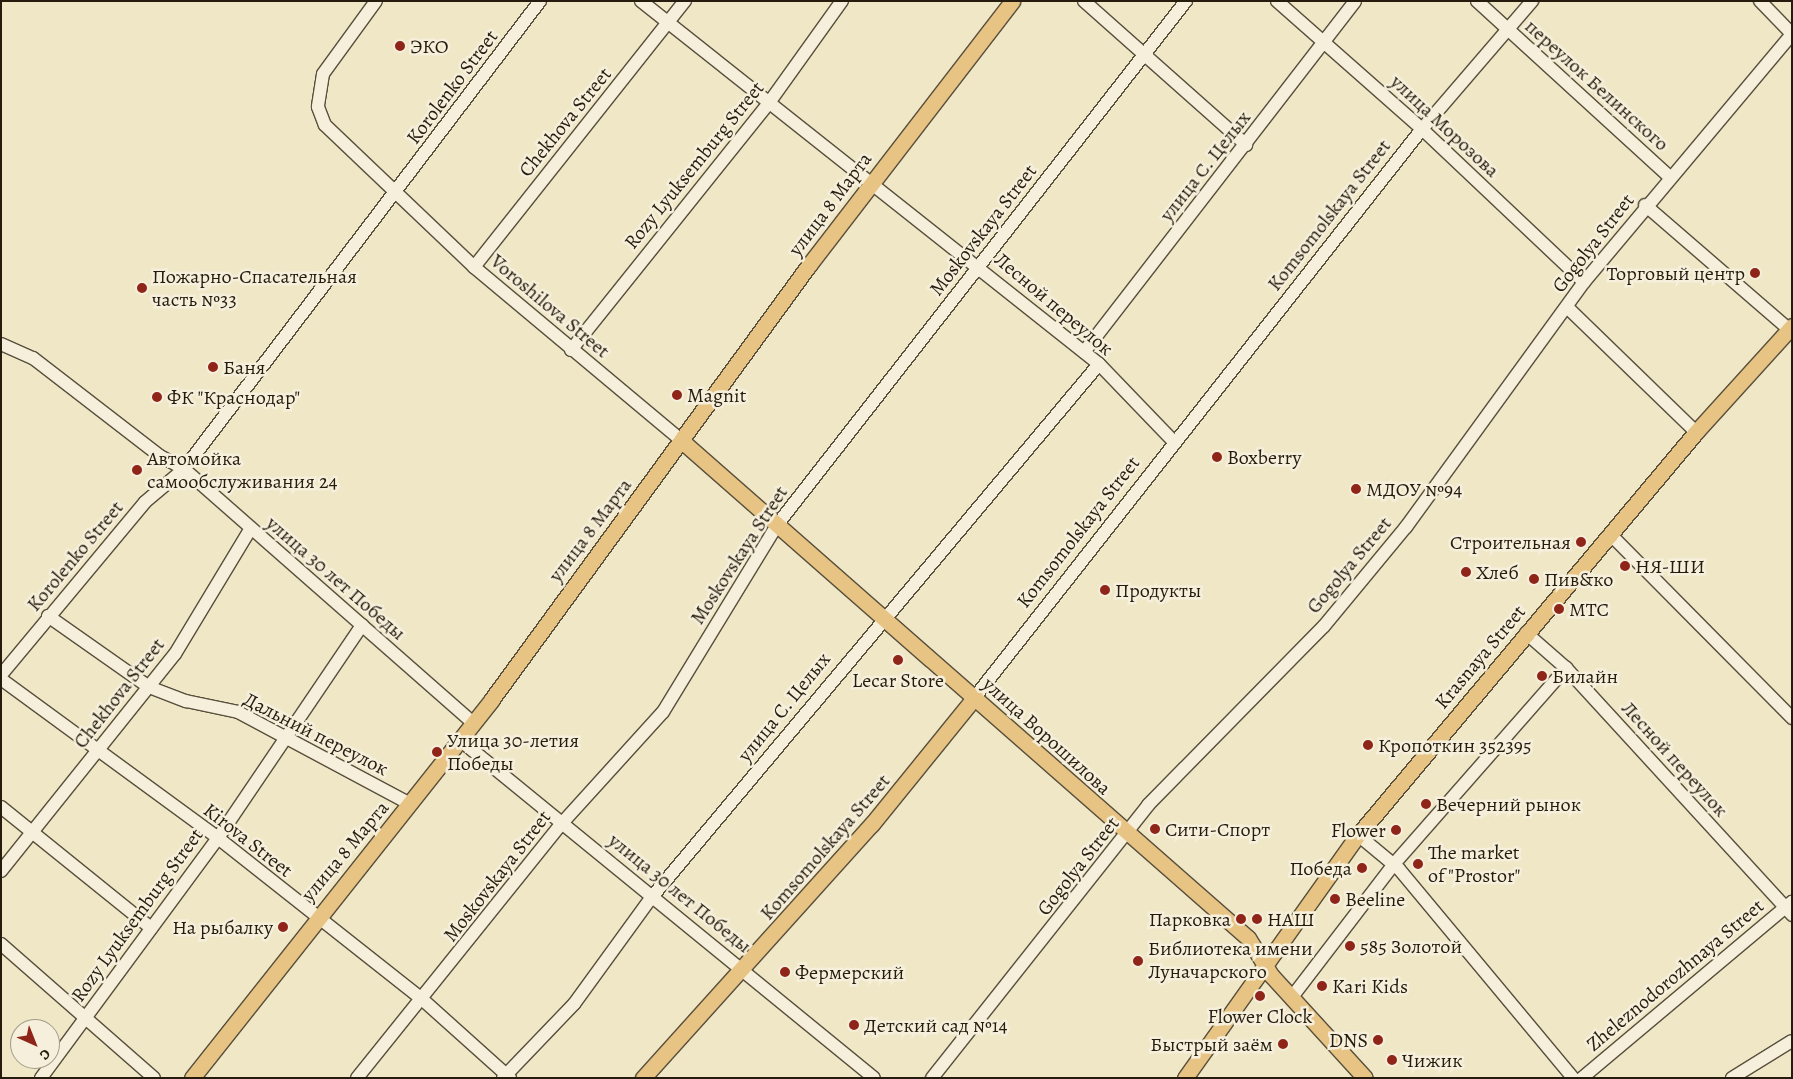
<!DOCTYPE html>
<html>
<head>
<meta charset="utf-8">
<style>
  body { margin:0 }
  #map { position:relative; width:1793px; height:1079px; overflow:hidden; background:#f0e7c7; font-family:Alegreya,serif }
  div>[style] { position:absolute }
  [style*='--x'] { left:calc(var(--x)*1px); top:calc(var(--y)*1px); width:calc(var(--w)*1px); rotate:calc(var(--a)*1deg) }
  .roads { filter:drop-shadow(1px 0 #584f3c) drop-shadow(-1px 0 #584f3c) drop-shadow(0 1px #584f3c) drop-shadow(0 -1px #584f3c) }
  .minor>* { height:12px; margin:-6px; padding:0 6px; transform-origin:6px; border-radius:6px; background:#f5efdb }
  .major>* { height:15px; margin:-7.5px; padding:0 7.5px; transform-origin:7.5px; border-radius:7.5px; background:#e8c484 }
  .dots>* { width:14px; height:14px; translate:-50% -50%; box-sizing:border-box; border:2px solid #f5efdb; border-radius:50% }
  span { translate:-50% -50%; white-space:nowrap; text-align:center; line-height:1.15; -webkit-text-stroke:5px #f5efdb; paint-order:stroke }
  .poi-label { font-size:20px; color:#261c0e }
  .left { translate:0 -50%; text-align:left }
  .right { translate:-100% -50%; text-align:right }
  .street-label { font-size:20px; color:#261c0e }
  .frame { position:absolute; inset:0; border:2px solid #261c0e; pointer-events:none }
  .north { position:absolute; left:10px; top:1019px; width:50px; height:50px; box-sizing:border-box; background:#f5efdb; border:1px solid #a29b89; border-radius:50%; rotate:136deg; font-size:14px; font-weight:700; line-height:20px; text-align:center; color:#261c0e }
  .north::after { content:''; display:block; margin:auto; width:18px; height:22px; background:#8f2418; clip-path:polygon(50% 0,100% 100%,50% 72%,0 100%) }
</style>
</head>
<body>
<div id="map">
  <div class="roads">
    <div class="minor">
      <div style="--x:376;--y:1;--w:90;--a:126"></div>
      <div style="--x:323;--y:74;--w:33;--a:99"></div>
      <div style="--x:318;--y:107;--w:19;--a:69"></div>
      <div style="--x:325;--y:125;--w:206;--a:43.6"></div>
      <div style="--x:474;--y:267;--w:273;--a:39.9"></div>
      <div style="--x:641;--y:1;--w:584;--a:38.4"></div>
      <div style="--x:1099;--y:364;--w:108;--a:46.1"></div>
      <div style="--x:1084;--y:1;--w:217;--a:41.6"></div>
      <div style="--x:1277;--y:1;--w:193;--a:41.4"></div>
      <div style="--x:1422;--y:129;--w:223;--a:43.4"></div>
      <div style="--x:1477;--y:1;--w:261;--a:42.4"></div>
      <div style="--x:1760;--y:1;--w:46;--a:45.9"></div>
      <div style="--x:1645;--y:205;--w:194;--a:40.8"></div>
      <div style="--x:474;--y:267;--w:340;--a:-51.6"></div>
      <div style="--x:1567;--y:307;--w:180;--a:44.1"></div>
      <div style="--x:1;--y:344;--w:35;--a:24"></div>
      <div style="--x:33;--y:358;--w:160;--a:37.7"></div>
      <div style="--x:160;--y:456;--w:27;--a:28"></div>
      <div style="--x:184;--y:469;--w:385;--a:41.3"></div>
      <div style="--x:571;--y:350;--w:320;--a:-51.3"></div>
      <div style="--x:771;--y:100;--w:122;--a:-54.4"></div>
      <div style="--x:1084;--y:352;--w:443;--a:-52.3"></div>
      <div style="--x:1610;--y:534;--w:259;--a:45.3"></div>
      <div style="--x:48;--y:616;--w:123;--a:35.1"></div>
      <div style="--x:149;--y:687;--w:40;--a:21"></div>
      <div style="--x:186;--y:701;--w:53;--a:11.9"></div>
      <div style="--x:238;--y:712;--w:195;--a:28.1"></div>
      <div style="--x:1526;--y:633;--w:53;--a:41.2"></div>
      <div style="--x:1566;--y:668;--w:335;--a:47.5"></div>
      <div style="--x:1;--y:675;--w:225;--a:-50.2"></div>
      <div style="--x:145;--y:502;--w:51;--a:-40.2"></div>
      <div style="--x:184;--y:469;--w:588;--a:-52.74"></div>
      <div style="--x:1;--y:679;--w:269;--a:36.2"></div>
      <div style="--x:218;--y:838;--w:261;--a:38.3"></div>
      <div style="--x:423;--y:1000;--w:117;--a:41.9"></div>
      <div style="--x:975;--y:697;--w:723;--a:-51.8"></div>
      <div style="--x:1422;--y:129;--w:169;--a:-49.3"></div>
      <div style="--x:460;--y:740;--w:534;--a:39.23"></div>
      <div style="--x:1;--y:807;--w:193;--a:38.9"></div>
      <div style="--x:1358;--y:835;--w:53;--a:39.7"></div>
      <div style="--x:1399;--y:869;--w:272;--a:50.2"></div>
      <div style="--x:1;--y:871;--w:278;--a:-51.3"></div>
      <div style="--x:175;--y:654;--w:147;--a:-58.9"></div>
      <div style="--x:1;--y:944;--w:203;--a:41.2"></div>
      <div style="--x:1292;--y:997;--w:168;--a:-52.5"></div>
      <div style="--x:1394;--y:864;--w:261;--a:-48.7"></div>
      <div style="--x:41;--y:1078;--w:298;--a:-53.6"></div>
      <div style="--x:218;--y:838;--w:257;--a:-55.9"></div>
      <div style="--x:357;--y:1078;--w:330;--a:-51.2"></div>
      <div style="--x:564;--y:821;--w:147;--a:-47.8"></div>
      <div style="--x:663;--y:712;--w:219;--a:-58.6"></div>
      <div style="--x:777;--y:525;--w:665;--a:-52.03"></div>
      <div style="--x:503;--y:1078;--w:103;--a:-46.2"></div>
      <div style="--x:574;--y:1004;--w:131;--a:-54"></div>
      <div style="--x:651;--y:898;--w:697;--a:-50"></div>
      <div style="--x:932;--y:1078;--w:348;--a:-51.6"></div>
      <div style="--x:1148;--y:805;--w:251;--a:-45.5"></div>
      <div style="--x:1324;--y:626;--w:129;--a:-50.4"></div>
      <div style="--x:1406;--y:527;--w:303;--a:-54"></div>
      <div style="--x:1584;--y:282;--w:324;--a:-50"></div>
      <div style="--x:1582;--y:1078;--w:274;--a:-40"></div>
      <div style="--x:1732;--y:1078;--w:70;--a:-31.7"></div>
    </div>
    <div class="major">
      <div style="--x:683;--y:442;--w:752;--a:41.28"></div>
      <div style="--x:1248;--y:938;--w:44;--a:58.1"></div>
      <div style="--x:1271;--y:975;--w:139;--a:47.6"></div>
      <div style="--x:192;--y:1078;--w:483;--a:-51.6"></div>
      <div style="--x:492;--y:699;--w:537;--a:-53.86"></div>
      <div style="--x:809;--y:265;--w:333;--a:-52.4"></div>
      <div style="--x:643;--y:1078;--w:342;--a:-48"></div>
      <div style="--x:872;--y:824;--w:164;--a:-51"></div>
      <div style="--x:1185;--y:1078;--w:298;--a:-54.6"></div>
      <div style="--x:1358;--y:835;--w:526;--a:-50.01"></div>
      <div style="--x:1696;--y:432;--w:143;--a:-47.8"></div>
    </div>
  </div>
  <div class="dots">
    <div style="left:400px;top:46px;background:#8f2418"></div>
    <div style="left:1755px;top:273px;background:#8f2418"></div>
    <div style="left:142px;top:288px;background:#8f2418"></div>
    <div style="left:213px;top:367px;background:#8f2418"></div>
    <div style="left:677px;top:395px;background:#8f2418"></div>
    <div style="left:157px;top:397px;background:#8f2418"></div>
    <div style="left:1217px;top:457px;background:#8f2418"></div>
    <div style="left:137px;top:470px;background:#8f2418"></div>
    <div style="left:1356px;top:489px;background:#8f2418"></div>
    <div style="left:1581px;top:542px;background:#8f2418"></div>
    <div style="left:1625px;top:566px;background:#8f2418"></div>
    <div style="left:1466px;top:572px;background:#8f2418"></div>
    <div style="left:1534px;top:579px;background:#8f2418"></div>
    <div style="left:1105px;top:590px;background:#8f2418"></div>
    <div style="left:1559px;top:609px;background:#8f2418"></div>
    <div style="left:898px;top:660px;background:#8f2418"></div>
    <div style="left:1542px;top:676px;background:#8f2418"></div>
    <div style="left:1368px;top:745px;background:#8f2418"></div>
    <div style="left:437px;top:752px;background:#8f2418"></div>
    <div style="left:1426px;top:804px;background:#8f2418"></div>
    <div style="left:1155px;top:829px;background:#8f2418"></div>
    <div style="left:1396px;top:830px;background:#8f2418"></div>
    <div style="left:1418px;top:864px;background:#8f2418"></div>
    <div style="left:1362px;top:868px;background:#8f2418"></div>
    <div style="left:1335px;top:899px;background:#8f2418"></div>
    <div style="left:1241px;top:919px;background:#8f2418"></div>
    <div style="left:1257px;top:919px;background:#8f2418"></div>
    <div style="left:283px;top:927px;background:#8f2418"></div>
    <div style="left:1350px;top:946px;background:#8f2418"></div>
    <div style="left:1138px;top:961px;background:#8f2418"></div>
    <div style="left:785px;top:972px;background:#8f2418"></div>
    <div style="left:1322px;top:986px;background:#8f2418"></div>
    <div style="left:1260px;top:996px;background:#8f2418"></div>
    <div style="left:854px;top:1025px;background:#8f2418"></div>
    <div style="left:1378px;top:1040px;background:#8f2418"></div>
    <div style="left:1283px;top:1044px;background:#8f2418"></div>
    <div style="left:1392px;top:1060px;background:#8f2418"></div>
  </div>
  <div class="poi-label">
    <span class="left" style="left:410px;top:46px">ЭКО</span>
    <span class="right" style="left:1745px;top:273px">Торговый центр</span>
    <span class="left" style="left:152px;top:288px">Пожарно-Спасательная<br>часть №33</span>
    <span class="left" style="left:223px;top:367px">Баня</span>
    <span class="left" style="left:687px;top:395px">Magnit</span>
    <span class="left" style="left:167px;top:397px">ФК "Краснодар"</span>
    <span class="left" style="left:1227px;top:457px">Boxberry</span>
    <span class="left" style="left:147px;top:470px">Автомойка<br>самообслуживания 24</span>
    <span class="left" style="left:1366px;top:489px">МДОУ №94</span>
    <span class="right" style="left:1571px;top:542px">Строительная</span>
    <span class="left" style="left:1635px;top:566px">НЯ-ШИ</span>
    <span class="left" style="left:1476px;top:572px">Хлеб</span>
    <span class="left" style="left:1544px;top:579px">Пив&amp;ко</span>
    <span class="left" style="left:1115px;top:590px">Продукты</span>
    <span class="left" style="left:1569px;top:609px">МТС</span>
    <span class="left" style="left:1552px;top:676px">Билайн</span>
    <span style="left:898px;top:680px">Lecar Store</span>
    <span class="left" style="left:447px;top:752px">Улица 30-летия<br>Победы</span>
    <span class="left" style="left:1378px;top:745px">Кропоткин 352395</span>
    <span class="left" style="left:1436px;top:804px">Вечерний рынок</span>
    <span class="left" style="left:1165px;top:829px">Сити-Спорт</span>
    <span class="right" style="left:1386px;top:830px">Flower</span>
    <span class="left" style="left:1428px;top:864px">The market<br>of "Prostor"</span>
    <span class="right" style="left:1352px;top:868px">Победа</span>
    <span class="left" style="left:1345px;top:899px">Beeline</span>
    <span class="right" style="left:1231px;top:919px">Парковка</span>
    <span class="left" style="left:1267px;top:919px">НАШ</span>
    <span class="right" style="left:273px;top:927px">На рыбалку</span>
    <span class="left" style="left:1360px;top:946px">585 Золотой</span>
    <span class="left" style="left:1148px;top:960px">Библиотека имени<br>Луначарского</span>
    <span class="left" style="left:795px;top:972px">Фермерский</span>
    <span class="left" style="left:1332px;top:986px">Kari Kids</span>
    <span style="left:1260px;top:1016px">Flower Clock</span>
    <span class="left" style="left:864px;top:1025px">Детский сад №14</span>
    <span class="right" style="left:1368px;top:1040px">DNS</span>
    <span class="right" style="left:1273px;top:1044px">Быстрый заём</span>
    <span class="left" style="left:1402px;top:1060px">Чижик</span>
  </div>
  <div class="street-label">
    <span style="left:1597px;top:85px;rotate:42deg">переулок Белинского</span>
    <span style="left:452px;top:87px;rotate:-53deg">Korolenko Street</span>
    <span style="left:565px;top:122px;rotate:-51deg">Chekhova Street</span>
    <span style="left:1445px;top:126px;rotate:43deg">улица Морозова</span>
    <span style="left:694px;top:165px;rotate:-51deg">Rozy Lyuksemburg Street</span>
    <span style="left:1205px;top:166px;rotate:-52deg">улица С. Целых</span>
    <span style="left:830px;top:204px;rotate:-53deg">улица 8 Марта</span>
    <span style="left:1329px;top:215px;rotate:-52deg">Komsomolskaya Street</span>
    <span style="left:983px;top:230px;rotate:-52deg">Moskovskaya Street</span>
    <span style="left:1593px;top:243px;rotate:-52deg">Gogolya Street</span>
    <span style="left:1054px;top:304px;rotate:40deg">Лесной переулок</span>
    <span style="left:550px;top:306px;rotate:40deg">Voroshilova Street</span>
    <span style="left:590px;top:530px;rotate:-53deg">улица 8 Марта</span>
    <span style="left:1078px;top:532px;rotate:-52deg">Komsomolskaya Street</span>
    <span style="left:739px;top:555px;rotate:-57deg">Moskovskaya Street</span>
    <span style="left:75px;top:556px;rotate:-50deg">Korolenko Street</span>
    <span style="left:1349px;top:565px;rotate:-50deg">Gogolya Street</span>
    <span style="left:336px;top:578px;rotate:41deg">улица 30 лет Победы</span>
    <span style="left:1480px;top:657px;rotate:-50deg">Krasnaya Street</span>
    <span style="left:119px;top:693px;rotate:-52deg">Chekhova Street</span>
    <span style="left:784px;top:707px;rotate:-51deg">улица С. Целых</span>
    <span style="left:316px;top:734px;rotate:27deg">Дальний переулок</span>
    <span style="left:1047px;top:736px;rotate:42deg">улица Ворошилова</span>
    <span style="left:1675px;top:759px;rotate:48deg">Лесной переулок</span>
    <span style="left:248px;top:840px;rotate:38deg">Kirova Street</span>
    <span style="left:825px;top:847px;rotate:-49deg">Komsomolskaya Street</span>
    <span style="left:345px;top:851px;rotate:-50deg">улица 8 Марта</span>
    <span style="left:1078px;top:866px;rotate:-52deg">Gogolya Street</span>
    <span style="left:497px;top:876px;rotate:-52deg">Moskovskaya Street</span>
    <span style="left:680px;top:893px;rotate:39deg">улица 30 лет Победы</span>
    <span style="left:137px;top:915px;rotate:-54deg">Rozy Lyuksemburg Street</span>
    <span style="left:1675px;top:975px;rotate:-40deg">Zheleznodorozhnaya Street</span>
  </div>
  <div class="frame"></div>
  <div class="north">С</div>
</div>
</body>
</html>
